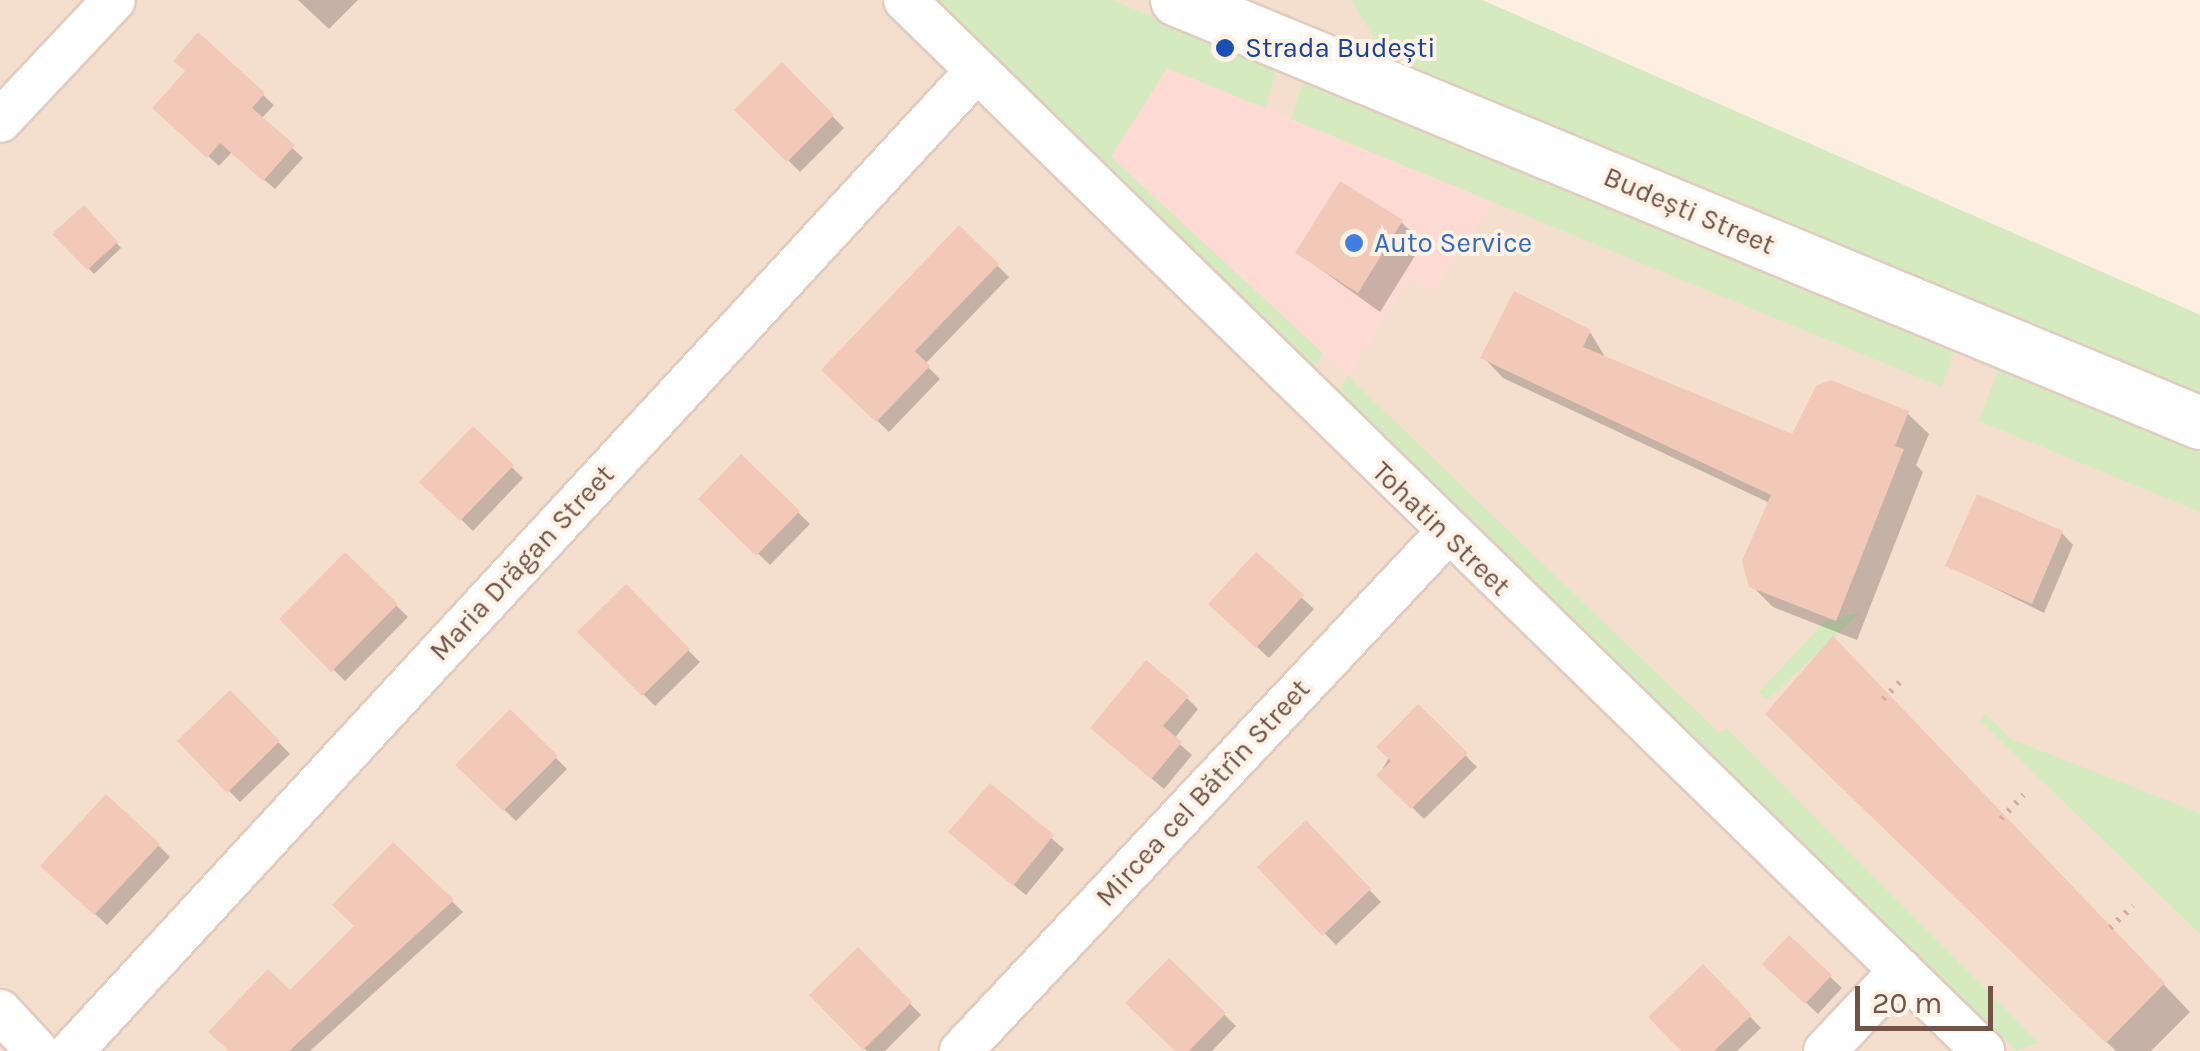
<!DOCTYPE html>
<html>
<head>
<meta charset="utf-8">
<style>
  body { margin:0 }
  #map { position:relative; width:2200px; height:1051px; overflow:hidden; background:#fceee0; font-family:Karla,sans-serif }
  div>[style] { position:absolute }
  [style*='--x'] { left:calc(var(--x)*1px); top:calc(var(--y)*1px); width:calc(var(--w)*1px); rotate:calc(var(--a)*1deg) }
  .residential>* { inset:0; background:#f4dfcf }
  .commercial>* { inset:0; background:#fddbd4 }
  .green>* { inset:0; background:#d6eabf }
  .shadow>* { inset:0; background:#0003 }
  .building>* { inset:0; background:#f2c8b8 }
  .path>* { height:6px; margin-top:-3px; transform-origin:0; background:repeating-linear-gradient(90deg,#d7ab9b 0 2.5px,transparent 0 10.5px) }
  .roads { filter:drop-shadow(2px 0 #e2cbbf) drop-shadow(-2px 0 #e2cbbf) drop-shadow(0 2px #e2cbbf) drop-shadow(0 -2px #e2cbbf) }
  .minor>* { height:42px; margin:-21px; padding:0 21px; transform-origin:21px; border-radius:21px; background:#fff }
  .tertiary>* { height:52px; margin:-26px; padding:0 26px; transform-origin:26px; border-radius:26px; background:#fff }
  .dots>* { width:28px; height:28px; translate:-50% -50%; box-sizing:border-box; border:5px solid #fff2e7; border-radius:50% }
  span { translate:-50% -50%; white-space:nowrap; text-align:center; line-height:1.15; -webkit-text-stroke:8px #fff2e7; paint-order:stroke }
  .transit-label { font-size:28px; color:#164399 }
  .left { translate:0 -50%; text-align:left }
  .street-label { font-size:28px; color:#735247 }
  .shop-label { font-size:28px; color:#366cbe }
  .scale { position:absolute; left:1855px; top:986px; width:138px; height:45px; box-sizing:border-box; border:5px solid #735247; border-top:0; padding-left:12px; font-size:30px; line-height:35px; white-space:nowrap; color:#735247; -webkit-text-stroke:8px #fff2e7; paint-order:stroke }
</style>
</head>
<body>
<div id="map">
  <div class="residential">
    <div style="clip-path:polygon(0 0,1482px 0,2200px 315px,2200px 1051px,0 1051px)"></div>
  </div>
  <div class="commercial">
    <div style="clip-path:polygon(1167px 68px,1494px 201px,1432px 292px,1410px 278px,1348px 376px,1111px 157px)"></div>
  </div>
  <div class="green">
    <div style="clip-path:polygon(935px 0,1113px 0,1276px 70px,1265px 108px,1167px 68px,1111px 157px,1323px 353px,1313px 370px)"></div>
    <div style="clip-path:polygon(1351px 0,1482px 0,2200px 315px,2200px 392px,1386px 58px)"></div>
    <div style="clip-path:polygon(1304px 79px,1954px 349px,1942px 387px,1291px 119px)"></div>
    <div style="clip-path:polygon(1999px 367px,2200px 451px,2200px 512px,1979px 421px)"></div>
    <div style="clip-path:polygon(1348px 376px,1649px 666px,1720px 733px,1726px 728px,2039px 1043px,2016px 1051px,1337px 393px)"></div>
    <div style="clip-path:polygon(1861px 612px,1768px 700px,1758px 693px,1824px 622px)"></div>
    <div style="clip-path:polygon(1986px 714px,2011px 739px,2200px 813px,2200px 934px,1980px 721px)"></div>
  </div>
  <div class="shadow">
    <div style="clip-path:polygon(298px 0,358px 0,329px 29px)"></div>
    <div style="clip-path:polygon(782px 66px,844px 128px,800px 172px,738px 110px)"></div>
    <div style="clip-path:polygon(263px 95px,274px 105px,261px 119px,303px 158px,275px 189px,232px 152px,219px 166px,166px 118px)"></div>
    <div style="clip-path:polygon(84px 208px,121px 248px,94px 274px,56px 234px)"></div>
    <div style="clip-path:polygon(1401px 222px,1423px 243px,1380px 312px,1298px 253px)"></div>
    <div style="clip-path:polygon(960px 229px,1009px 277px,925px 364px,940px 379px,889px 432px,824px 370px)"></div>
    <div style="clip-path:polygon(1590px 332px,1607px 360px,1793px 437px,1831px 383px,1908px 414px,1929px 434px,1916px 465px,1923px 472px,1857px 640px,1773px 607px,1751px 585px,1770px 503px,1503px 378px,1483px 357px)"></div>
    <div style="clip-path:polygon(473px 430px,523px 478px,473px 531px,423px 482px)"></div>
    <div style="clip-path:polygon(741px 457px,810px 524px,770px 565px,701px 499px)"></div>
    <div style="clip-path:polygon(2062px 533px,2073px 545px,2044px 613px,1948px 565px)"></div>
    <div style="clip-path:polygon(345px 556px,408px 617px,345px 681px,282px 619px)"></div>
    <div style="clip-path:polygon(1256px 556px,1314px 609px,1269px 658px,1223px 616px)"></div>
    <div style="clip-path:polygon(626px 588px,700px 662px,655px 706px,581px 632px)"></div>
    <div style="clip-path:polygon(1860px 666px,2190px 1012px,2151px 1051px,2116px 1051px,1795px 740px)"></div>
    <div style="clip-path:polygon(230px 693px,290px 754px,240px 802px,180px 741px)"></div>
    <div style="clip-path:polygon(1187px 698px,1198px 709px,1174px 739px,1192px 755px,1164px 789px,1105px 739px)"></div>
    <div style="clip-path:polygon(1418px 708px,1477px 767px,1424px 819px,1379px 775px)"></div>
    <div style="clip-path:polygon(510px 712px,567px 769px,516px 821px,458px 765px)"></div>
    <div style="clip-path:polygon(990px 786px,1064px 849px,1026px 895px,963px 844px)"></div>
    <div style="clip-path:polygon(1306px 824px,1381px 902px,1336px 945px,1260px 867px)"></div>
    <div style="clip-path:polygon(158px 845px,170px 857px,107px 925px,55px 877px)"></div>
    <div style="clip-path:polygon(393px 845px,463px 912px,310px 1051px,232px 1051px,358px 926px)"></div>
    <div style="clip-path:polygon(1789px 939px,1842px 988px,1818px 1014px,1765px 964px)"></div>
    <div style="clip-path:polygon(858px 951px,921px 1015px,885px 1051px,867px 1051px,812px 995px)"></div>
    <div style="clip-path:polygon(1169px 961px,1236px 1026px,1212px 1051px,1178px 1051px)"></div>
    <div style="clip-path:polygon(1703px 968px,1761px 1028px,1737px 1051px,1684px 1051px)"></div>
  </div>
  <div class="building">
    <div style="clip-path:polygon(198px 32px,265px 93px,252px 108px,295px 145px,263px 181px,220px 143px,207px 158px,152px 108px,185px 71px,173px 61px)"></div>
    <div style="clip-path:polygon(782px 62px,834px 115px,787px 162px,734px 110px)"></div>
    <div style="clip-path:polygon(1340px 181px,1403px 220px,1358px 293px,1295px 253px)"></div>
    <div style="clip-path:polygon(84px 205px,118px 242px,87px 270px,52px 234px)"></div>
    <div style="clip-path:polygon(959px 225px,999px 264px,915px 351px,930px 366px,876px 422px,821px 370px)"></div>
    <div style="clip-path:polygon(1514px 291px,1591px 330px,1583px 347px,1792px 434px,1816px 386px,1831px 380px,1909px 411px,1895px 446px,1904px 449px,1836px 621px,1749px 587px,1742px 561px,1771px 495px,1480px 358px)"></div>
    <div style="clip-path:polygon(473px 426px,514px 465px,460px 521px,419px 482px)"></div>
    <div style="clip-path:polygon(741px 454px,800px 511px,756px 556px,698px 499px)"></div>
    <div style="clip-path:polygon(1977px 494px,2063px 531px,2032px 604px,1945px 566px)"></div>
    <div style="clip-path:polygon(345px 552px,398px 604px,331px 672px,279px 619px)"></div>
    <div style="clip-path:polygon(1256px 552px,1304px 595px,1256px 648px,1208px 604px)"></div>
    <div style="clip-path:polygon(626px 584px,690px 649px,642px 696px,577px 632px)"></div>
    <div style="clip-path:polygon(1833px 636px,2165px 983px,2106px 1043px,1765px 714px)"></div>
    <div style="clip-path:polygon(1146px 660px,1189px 696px,1163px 726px,1182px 742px,1151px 779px,1090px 728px)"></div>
    <div style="clip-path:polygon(230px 690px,280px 741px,227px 793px,177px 741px)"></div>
    <div style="clip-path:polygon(1418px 704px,1468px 753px,1411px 809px,1376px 775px,1391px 761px,1376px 747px)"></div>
    <div style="clip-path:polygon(510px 709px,558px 756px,503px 811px,455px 765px)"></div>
    <div style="clip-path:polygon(990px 783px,1054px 835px,1013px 886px,948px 832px)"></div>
    <div style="clip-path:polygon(106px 794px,160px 844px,94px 915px,40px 866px)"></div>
    <div style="clip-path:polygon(1306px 820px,1371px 889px,1322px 936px,1257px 867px)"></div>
    <div style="clip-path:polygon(393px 842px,454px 900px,289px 1051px,229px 1051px,208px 1032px,268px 969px,290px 990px,354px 926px,332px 905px)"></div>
    <div style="clip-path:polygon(1789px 935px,1832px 975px,1805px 1004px,1762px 964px)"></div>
    <div style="clip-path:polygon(858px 947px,912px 1002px,863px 1050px,809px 995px)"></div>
    <div style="clip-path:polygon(1169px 958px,1226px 1013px,1189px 1051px,1175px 1051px,1125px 1003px)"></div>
    <div style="clip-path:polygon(1703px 964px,1752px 1015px,1714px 1051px,1681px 1051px,1648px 1017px)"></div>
  </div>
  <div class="path">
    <div style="--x:1883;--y:699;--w:31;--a:-45"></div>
    <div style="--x:2001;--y:819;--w:33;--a:-47"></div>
    <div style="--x:2110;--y:928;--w:32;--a:-44"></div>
  </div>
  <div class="roads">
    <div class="minor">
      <div style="--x:905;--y:0;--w:1506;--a:44.27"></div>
      <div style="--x:0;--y:121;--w:166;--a:-46.7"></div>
      <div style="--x:0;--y:1011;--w:54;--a:47.2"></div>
      <div style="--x:72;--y:1051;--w:1328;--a:-47.29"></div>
      <div style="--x:961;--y:1051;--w:709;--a:-46.83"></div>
      <div style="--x:1825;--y:1051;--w:111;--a:-46.8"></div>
    </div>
    <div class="tertiary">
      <div style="--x:1177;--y:0;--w:1107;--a:22.46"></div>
    </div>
  </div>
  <div class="dots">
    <div style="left:1225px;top:48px;background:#1a4fb4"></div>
    <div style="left:1354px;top:243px;background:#3f7fe0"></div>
  </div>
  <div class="transit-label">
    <span class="left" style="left:1245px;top:48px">Strada Budești</span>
  </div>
  <div class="street-label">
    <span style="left:1689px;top:211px;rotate:23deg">Budești Street</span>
    <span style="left:1441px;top:529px;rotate:44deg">Tohatin Street</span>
    <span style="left:522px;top:563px;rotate:-47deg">Maria Drăgan Street</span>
    <span style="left:1203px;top:793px;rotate:-47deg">Mircea cel Bătrîn Street</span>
  </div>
  <div class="shop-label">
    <span class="left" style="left:1374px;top:243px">Auto Service</span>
  </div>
  <div class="scale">20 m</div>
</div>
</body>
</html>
